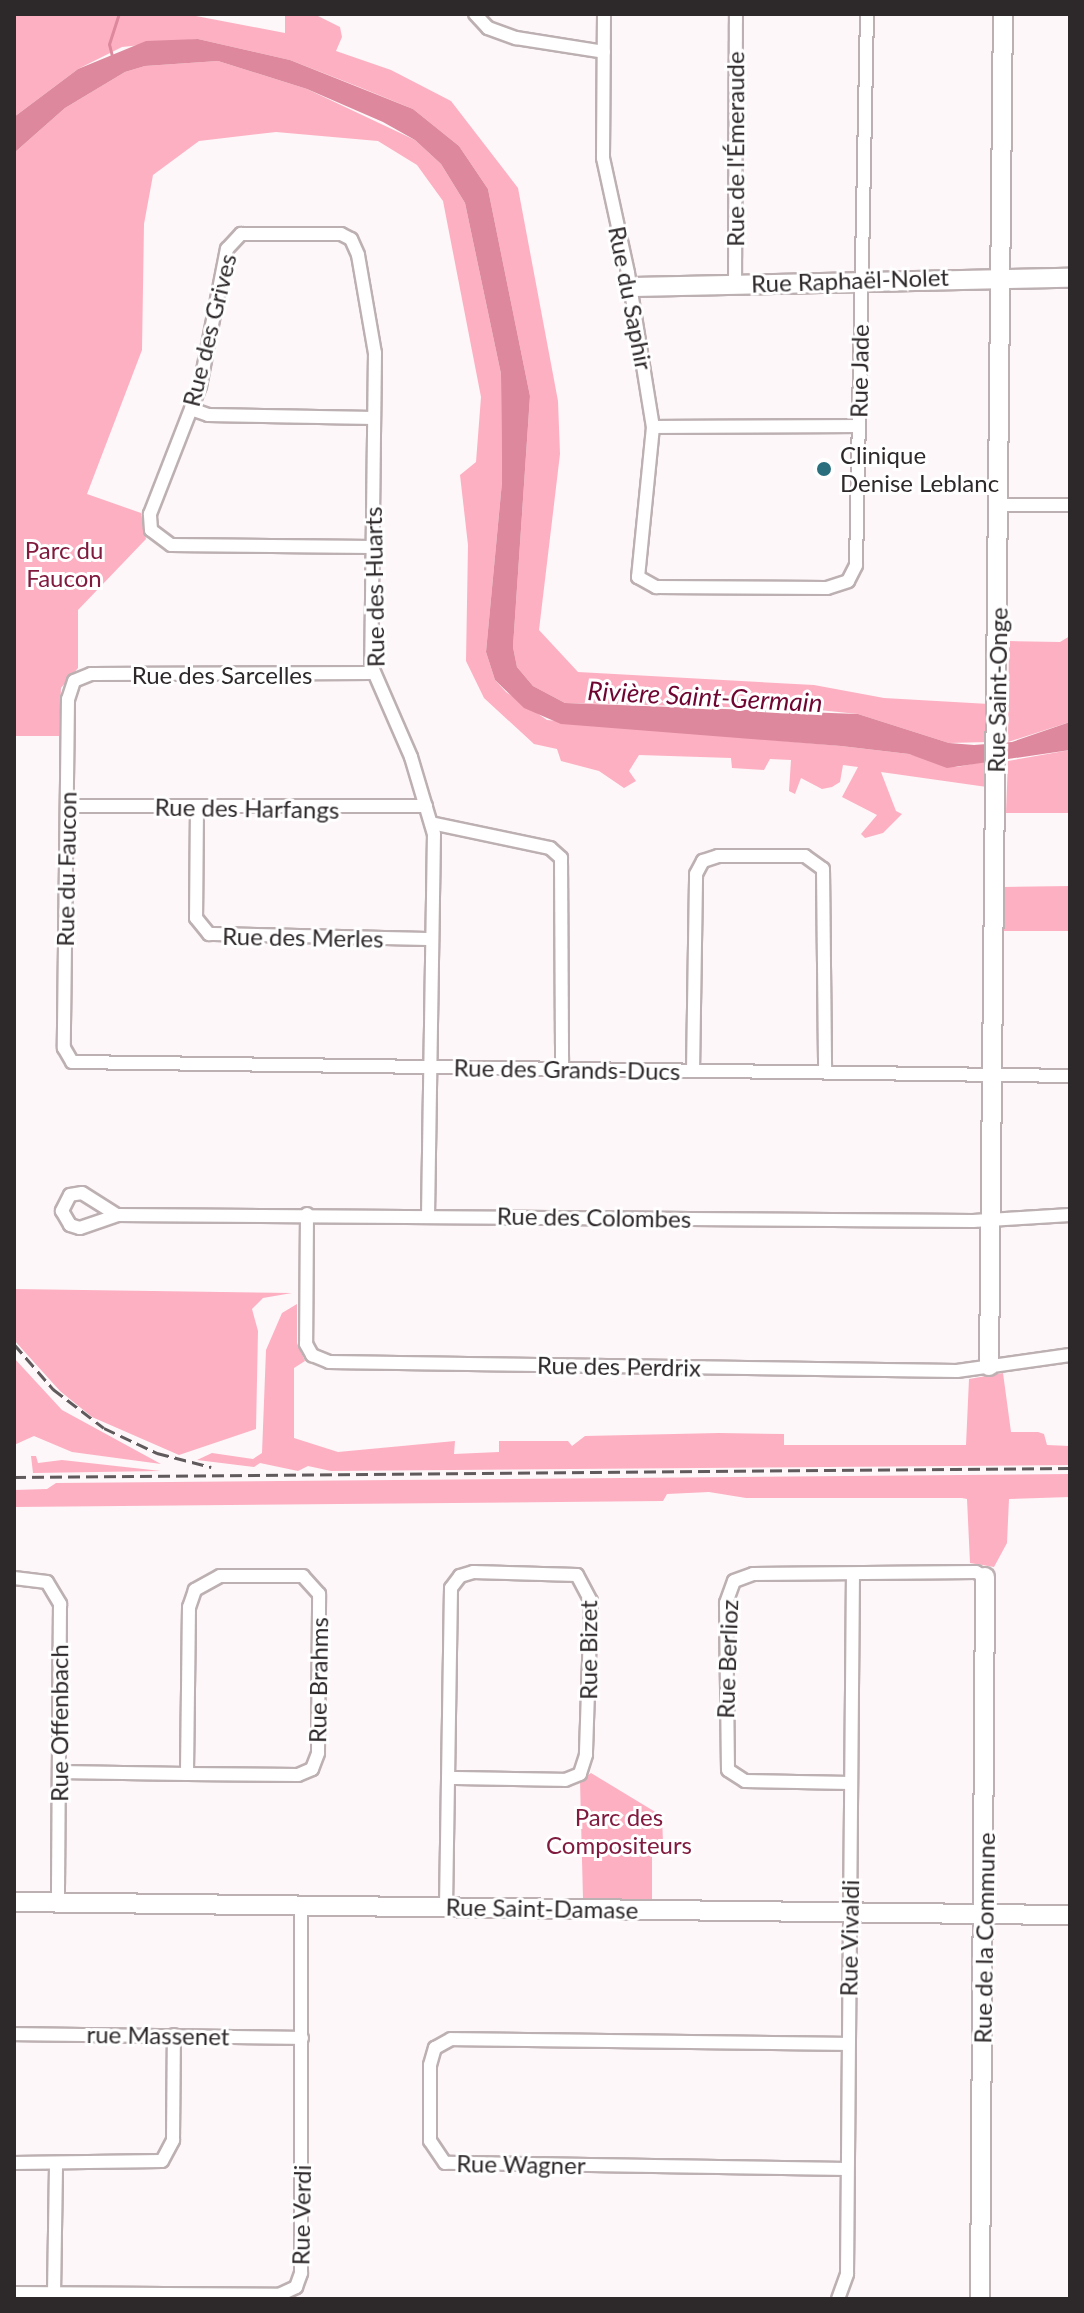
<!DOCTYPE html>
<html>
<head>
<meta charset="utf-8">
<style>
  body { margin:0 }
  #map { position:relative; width:1084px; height:2313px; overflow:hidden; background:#fdf7f9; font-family:Lato,sans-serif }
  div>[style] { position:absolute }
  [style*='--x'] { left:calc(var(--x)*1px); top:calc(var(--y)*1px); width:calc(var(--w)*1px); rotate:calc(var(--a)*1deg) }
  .green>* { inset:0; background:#fdb0c2 }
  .water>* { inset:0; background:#dd889c }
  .stream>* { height:3px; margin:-1.5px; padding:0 1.5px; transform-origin:1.5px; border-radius:1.5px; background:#dd889c }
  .roads { filter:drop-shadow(2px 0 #bdb0b2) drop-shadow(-2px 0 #bdb0b2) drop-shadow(0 2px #bdb0b2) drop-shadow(0 -2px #bdb0b2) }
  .street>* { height:12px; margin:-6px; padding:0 6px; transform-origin:6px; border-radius:6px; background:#fff }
  .secondary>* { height:18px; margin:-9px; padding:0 9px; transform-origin:9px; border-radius:9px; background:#fff }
  .rail>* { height:3px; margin-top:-1.5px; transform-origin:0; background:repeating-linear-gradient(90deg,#605a5c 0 12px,transparent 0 18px) }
  .dots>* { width:22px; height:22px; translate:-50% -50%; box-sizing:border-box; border:4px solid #fff; border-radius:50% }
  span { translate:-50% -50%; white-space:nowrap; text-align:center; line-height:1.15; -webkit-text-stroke:6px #fff; paint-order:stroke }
  .street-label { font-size:24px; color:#2d2829 }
  .poi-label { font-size:24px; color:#2d2829 }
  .left { translate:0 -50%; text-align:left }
  .park-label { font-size:24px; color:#801b3f }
  .water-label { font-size:26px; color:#6f0632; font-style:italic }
  .frame { position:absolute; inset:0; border:16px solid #2d2829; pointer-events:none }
</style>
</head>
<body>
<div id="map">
  <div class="green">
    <div style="clip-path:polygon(14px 14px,196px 16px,285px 33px,285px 14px,314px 14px,340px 27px,342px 37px,336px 51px,391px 70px,451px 101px,518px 188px,558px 401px,560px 454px,539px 630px,578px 672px,814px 685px,884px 698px,989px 704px,988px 742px,949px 743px,858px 714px,809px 709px,565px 703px,533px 686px,517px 667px,513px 647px,530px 396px,488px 189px,459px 146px,413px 109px,359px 87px,290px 60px,198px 39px,122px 47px,78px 69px,14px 117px)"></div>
    <div style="clip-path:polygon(218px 61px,307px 89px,415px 140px,441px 164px,465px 203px,501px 374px,502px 482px,486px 652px,495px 680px,506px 692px,547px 720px,841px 746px,909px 754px,957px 767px,987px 761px,987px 787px,881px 772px,896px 811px,902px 814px,883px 833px,865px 838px,861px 834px,877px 815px,842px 797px,858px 767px,843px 765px,840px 782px,832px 787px,822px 789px,801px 778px,795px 794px,789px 791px,791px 760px,770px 759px,764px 770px,732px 768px,731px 758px,639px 755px,629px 771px,636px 781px,624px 788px,599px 771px,561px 761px,557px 749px,534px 744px,484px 698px,466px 661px,468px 545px,460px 475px,476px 462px,481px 397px,443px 201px,417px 165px,378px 141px,276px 132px,199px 141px,153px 175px,144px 224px,142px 350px,87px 494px,141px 513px,146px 539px,78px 610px,78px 668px,61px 688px,59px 736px,14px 736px,14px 153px,65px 108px,125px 72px,145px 66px)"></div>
    <div style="clip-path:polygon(1070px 636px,1070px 722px,1008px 742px,1009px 641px,1060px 642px)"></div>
    <div style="clip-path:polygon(1070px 750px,1070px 813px,1006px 813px,1008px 761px)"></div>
    <div style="clip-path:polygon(1070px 886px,1070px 931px,1004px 931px,1004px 887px)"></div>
    <div style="clip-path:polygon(14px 1289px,292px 1293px,263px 1298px,252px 1309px,258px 1331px,256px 1429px,179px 1455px,92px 1417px,60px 1391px,14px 1340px)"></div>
    <div style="clip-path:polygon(297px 1304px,297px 1343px,305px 1361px,294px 1368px,294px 1438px,338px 1452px,455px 1441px,454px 1454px,499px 1452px,499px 1441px,568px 1441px,572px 1446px,585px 1436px,719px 1433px,784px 1434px,784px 1445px,966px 1445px,969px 1379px,1003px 1373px,1011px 1432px,1038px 1432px,1044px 1434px,1047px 1445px,1070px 1446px,1070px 1465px,331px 1471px,308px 1466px,298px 1471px,260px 1463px,254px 1467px,197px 1460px,212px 1453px,253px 1459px,262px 1453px,266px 1350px,282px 1313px)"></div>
    <div style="clip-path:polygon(14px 1358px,62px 1410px,161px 1464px,72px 1452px,34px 1436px,14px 1445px)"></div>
    <div style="clip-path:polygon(31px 1456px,36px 1456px,38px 1463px,62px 1460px,161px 1471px,33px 1473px)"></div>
    <div style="clip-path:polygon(1070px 1474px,1070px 1497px,1009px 1499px,1007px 1543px,994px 1567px,970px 1563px,967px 1499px,962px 1498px,746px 1498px,709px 1492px,667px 1494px,663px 1501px,14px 1507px,14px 1490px,47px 1489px,56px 1483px)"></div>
    <div style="clip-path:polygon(591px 1773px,662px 1816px,663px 1843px,652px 1843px,652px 1900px,583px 1899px,580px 1781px)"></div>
  </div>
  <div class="water">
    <div style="clip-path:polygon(198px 39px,290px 60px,413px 109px,459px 146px,488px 189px,530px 396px,513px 647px,517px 667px,533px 686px,565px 703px,858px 714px,949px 743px,974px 745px,1012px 742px,1070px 722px,1070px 750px,947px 768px,909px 754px,841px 746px,561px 724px,524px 708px,495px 680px,486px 652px,502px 482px,501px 374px,465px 203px,441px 164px,415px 140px,383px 122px,307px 89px,218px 61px,145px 66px,125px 72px,65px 108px,14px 153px,14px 117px,78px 69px,146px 41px)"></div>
  </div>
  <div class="stream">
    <div style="--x:112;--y:56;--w:12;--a:-104"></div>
    <div style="--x:109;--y:44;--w:32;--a:-72"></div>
  </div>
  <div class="roads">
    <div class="street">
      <div style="--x:475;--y:14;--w:19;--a:47"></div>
      <div style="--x:488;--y:28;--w:30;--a:20"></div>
      <div style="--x:516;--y:38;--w:89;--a:9"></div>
      <div style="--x:604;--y:14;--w:144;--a:90.4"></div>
      <div style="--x:603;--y:158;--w:118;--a:77.7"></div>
      <div style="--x:628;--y:273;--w:156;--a:80.8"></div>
      <div style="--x:653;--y:427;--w:151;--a:95.7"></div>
      <div style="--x:638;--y:577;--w:21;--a:29"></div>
      <div style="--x:656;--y:587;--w:171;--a:0.3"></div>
      <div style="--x:827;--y:588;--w:22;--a:-18"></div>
      <div style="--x:848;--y:581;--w:18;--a:-63"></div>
      <div style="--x:856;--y:565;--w:551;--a:-88.86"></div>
      <div style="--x:735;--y:284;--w:270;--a:-89.8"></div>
      <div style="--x:191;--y:409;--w:18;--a:19"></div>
      <div style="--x:208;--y:415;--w:166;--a:1"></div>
      <div style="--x:653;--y:427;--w:204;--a:-0.3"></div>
      <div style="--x:999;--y:505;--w:71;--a:0"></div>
      <div style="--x:372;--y:547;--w:201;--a:-179.4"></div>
      <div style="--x:171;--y:545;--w:25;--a:-143"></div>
      <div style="--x:151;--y:530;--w:16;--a:-94"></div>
      <div style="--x:150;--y:514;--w:137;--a:-68.7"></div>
      <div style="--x:200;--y:386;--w:140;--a:-78.9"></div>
      <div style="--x:227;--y:249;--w:21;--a:-47"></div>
      <div style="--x:241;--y:234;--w:100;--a:0"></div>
      <div style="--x:341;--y:234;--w:11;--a:27"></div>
      <div style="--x:351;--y:239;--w:17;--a:66"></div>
      <div style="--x:358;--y:255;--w:99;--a:80.2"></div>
      <div style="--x:375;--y:353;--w:312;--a:90.7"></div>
      <div style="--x:371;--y:665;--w:100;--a:66.5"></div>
      <div style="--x:411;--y:757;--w:80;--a:73.4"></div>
      <div style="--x:434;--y:834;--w:381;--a:90.9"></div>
      <div style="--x:373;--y:673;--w:282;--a:179.8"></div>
      <div style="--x:91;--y:674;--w:18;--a:158"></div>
      <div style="--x:74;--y:681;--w:19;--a:108"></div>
      <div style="--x:68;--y:699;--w:349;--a:90.7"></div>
      <div style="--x:64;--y:1048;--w:16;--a:60"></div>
      <div style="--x:72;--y:1062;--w:998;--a:0.8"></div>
      <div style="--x:67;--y:806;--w:359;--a:0"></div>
      <div style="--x:197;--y:807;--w:111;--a:90.5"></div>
      <div style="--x:196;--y:918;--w:21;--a:51"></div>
      <div style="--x:209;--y:934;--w:223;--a:1.3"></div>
      <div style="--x:431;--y:823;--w:122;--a:11.9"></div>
      <div style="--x:550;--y:848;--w:15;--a:42"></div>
      <div style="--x:561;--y:858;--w:210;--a:89.7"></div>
      <div style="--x:693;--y:1071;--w:197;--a:-89.1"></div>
      <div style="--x:696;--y:874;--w:15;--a:-62"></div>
      <div style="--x:703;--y:861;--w:16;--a:-18"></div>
      <div style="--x:718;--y:856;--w:87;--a:0"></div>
      <div style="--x:805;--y:856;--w:22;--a:36"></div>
      <div style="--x:823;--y:869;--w:202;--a:89.4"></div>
      <div style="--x:307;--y:1214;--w:130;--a:90.4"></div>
      <div style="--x:306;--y:1344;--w:13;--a:61"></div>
      <div style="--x:312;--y:1355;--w:18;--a:22"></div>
      <div style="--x:329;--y:1362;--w:628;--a:0.82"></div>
      <div style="--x:957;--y:1371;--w:114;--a:-8.1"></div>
      <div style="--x:117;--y:1215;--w:41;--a:-147.8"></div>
      <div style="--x:82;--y:1193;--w:12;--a:171"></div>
      <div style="--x:70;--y:1195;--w:18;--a:117"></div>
      <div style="--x:62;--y:1211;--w:16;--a:60"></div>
      <div style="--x:70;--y:1225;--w:10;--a:17"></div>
      <div style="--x:80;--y:1228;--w:39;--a:-19"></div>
      <div style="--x:117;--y:1215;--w:856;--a:0.4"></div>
      <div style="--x:973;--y:1221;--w:97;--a:-3.5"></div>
      <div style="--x:14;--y:1578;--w:33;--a:7"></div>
      <div style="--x:47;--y:1582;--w:26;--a:59"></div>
      <div style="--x:60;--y:1604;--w:298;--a:90.4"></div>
      <div style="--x:59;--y:1772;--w:128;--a:0.9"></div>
      <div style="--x:187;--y:1774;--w:111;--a:0.5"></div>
      <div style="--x:298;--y:1775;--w:15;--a:-23"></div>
      <div style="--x:312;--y:1769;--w:17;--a:-69"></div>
      <div style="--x:318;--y:1753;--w:159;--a:-89.6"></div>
      <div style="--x:319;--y:1594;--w:24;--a:-132"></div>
      <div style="--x:303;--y:1576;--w:83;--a:180"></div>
      <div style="--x:220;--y:1576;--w:29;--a:151"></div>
      <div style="--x:195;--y:1590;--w:18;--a:109"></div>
      <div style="--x:189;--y:1607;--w:167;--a:90.7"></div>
      <div style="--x:850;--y:1783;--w:105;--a:-178.9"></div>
      <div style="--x:745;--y:1781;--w:20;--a:-147"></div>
      <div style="--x:728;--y:1770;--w:167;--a:-90.7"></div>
      <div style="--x:726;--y:1603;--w:23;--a:-70"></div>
      <div style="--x:734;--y:1581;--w:20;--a:-20"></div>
      <div style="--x:753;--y:1574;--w:223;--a:-0.5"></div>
      <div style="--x:976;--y:1572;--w:10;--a:29"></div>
      <div style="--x:446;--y:1907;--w:319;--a:-89.1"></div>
      <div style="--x:451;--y:1588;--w:15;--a:-53"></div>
      <div style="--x:460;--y:1576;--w:14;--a:-17"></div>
      <div style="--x:473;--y:1572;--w:104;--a:1.7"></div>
      <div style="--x:577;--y:1575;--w:30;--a:62"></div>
      <div style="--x:591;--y:1601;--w:154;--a:91.9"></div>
      <div style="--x:586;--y:1755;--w:20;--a:108"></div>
      <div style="--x:580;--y:1774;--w:16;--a:158"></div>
      <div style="--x:565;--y:1780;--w:117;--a:-179"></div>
      <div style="--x:14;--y:2034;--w:288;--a:0.8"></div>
      <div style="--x:14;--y:2163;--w:148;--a:-0.8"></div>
      <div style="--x:162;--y:2161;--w:24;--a:-62"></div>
      <div style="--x:173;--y:2140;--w:105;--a:-89.5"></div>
      <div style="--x:847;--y:2169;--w:402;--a:-179.1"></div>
      <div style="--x:445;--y:2163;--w:27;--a:-124"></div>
      <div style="--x:430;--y:2141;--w:76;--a:-90"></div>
      <div style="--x:430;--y:2065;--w:18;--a:-74"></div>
      <div style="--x:435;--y:2048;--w:18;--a:-29"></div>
      <div style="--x:451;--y:2039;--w:397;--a:0.7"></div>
      <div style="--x:14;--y:2293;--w:265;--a:0.4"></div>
      <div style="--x:279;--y:2295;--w:19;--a:-25"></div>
      <div style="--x:296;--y:2287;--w:15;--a:-70"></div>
      <div style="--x:301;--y:2273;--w:367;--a:-90"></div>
      <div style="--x:54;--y:2294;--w:130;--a:-89.1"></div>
      <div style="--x:838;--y:2299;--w:27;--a:-70"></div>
      <div style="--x:847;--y:2274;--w:700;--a:-89.51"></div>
    </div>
    <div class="secondary">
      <div style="--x:631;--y:287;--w:439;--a:-1.2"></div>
      <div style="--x:989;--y:1366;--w:1352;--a:-89.41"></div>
      <div style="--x:14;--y:1902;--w:1056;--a:0.71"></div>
      <div style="--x:980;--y:2299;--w:722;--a:-89.6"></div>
    </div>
  </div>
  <div class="rail">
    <div style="--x:14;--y:1344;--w:60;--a:49.1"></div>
    <div style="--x:53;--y:1389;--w:64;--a:37.4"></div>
    <div style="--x:104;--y:1428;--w:59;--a:25.3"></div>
    <div style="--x:157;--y:1453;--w:56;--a:14.5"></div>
    <div style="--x:14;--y:1477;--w:1056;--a:-0.49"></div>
  </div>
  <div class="dots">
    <div style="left:824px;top:469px;background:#296f7e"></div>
  </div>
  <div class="street-label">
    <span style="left:735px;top:149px;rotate:-90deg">Rue de l'Émeraude</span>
    <span style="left:850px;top:280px;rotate:-2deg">Rue Raphaël-Nolet</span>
    <span style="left:631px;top:298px;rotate:79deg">Rue du Saphir</span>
    <span style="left:209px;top:330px;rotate:-76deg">Rue des Grives</span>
    <span style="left:859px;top:371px;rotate:-89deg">Rue Jade</span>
    <span style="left:374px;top:587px;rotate:-91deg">Rue des Huarts</span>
    <span style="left:222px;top:675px">Rue des Sarcelles</span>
    <span style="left:997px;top:690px;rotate:-89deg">Rue Saint-Onge</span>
    <span style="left:247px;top:808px;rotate:1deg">Rue des Harfangs</span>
    <span style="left:66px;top:869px;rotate:-89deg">Rue du Faucon</span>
    <span style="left:303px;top:937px;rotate:1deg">Rue des Merles</span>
    <span style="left:567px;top:1069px;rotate:1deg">Rue des Grands-Ducs</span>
    <span style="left:594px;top:1217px;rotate:1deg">Rue des Colombes</span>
    <span style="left:619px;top:1366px;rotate:1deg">Rue des Perdrix</span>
    <span style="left:588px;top:1650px;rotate:-90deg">Rue Bizet</span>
    <span style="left:727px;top:1659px;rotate:-88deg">Rue Berlioz</span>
    <span style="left:318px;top:1680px;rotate:-89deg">Rue Brahms</span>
    <span style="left:59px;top:1723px;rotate:-90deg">Rue Offenbach</span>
    <span style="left:542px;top:1908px;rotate:1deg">Rue Saint-Damase</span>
    <span style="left:849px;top:1938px;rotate:-89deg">Rue Vivaldi</span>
    <span style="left:984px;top:1938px;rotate:-89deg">Rue de la Commune</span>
    <span style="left:158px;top:2035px;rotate:1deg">rue Massenet</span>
    <span style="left:521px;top:2164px;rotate:1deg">Rue Wagner</span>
    <span style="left:301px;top:2215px;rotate:-89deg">Rue Verdi</span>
  </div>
  <div class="poi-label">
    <span class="left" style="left:840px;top:469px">Clinique<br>Denise Leblanc</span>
  </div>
  <div class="park-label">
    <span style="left:64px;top:564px">Parc du<br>Faucon</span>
    <span style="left:619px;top:1831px">Parc des<br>Compositeurs</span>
  </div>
  <div class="water-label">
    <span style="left:705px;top:697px;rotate:3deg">Rivière Saint-Germain</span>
  </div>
  <div class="frame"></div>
</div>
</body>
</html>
